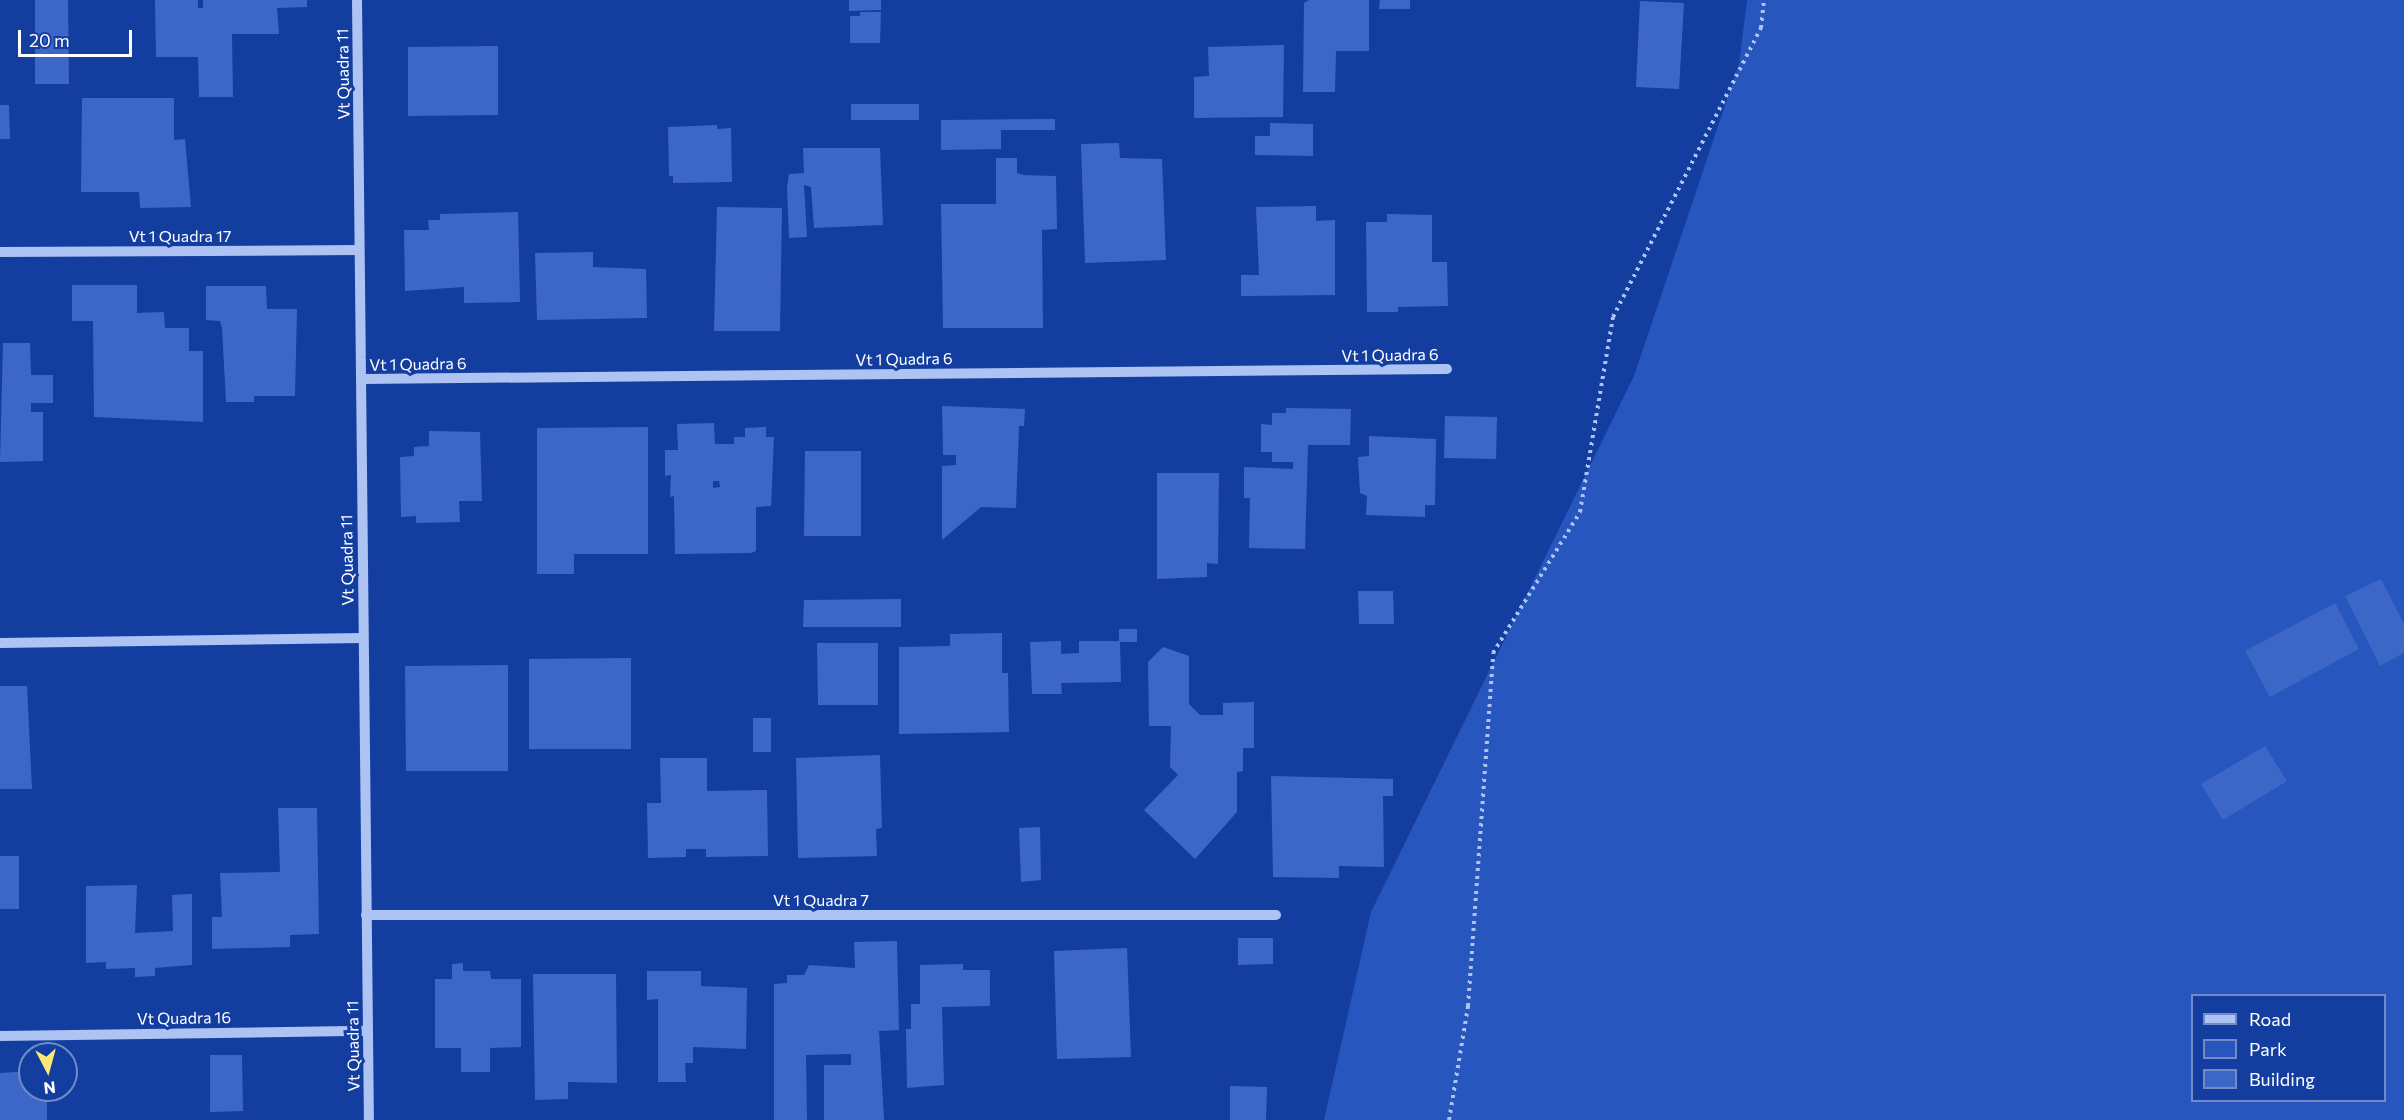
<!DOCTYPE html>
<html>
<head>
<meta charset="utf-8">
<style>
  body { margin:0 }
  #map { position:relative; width:2404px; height:1120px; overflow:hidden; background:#133ea0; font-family:Commissioner,sans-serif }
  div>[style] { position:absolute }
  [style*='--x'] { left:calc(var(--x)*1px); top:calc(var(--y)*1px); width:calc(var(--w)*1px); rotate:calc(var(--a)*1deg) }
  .green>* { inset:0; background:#2656be }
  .building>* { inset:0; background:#3d67c7 }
  .path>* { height:4px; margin-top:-2px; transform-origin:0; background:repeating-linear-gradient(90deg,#acc3f4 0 3px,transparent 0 7.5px) }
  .minor>* { height:10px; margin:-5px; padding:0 5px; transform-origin:5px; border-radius:5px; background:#acc3f4 }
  span { translate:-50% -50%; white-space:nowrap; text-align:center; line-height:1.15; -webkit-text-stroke:6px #133ea0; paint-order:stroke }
  .street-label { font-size:16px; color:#fff }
  .legend { position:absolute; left:2191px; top:994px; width:195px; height:108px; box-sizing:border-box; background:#133ea0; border:2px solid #718bc6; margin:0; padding:8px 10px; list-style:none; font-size:18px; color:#fff }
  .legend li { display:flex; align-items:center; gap:12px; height:30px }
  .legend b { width:30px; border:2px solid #718bc6 }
  .north { position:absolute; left:18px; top:1042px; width:60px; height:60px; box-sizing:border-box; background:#133ea0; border:2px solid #718bc6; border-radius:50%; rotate:174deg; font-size:16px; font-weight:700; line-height:24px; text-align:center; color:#fff }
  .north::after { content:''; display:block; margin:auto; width:21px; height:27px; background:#ffe970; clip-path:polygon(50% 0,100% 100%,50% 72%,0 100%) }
  .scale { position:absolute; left:18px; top:30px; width:114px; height:27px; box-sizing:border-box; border:3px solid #fff; border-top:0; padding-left:8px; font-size:18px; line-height:21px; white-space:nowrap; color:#fff; -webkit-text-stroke:4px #133ea0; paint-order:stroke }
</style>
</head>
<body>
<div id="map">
  <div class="green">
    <div style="clip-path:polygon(evenodd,1747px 0,2404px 0,2404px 1120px,1324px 1120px,1371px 912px,1634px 376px,1739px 64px,1747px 0,2192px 996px,2384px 996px,2384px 1100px,2192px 1100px,2192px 996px)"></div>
  </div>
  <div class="building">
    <div style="clip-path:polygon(35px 0,68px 0,69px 84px,35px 84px)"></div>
    <div style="clip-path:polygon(155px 0,198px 0,198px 8px,203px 8px,203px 0,307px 0,307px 7px,277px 8px,279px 34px,232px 34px,233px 97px,199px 97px,198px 57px,156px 57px)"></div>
    <div style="clip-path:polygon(849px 0,881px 0,881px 10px,849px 11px)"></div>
    <div style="clip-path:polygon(1309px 0,1369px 0,1369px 51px,1336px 51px,1335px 92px,1303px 92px,1304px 3px)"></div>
    <div style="clip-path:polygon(1380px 0,1410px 0,1410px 9px,1379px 9px)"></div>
    <div style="clip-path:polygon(1640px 1px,1684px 3px,1679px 89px,1636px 87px)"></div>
    <div style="clip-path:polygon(860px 12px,881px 12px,880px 43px,850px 43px,850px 16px,860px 16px)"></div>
    <div style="clip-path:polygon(1284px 45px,1283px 117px,1194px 118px,1194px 77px,1209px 76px,1208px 47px)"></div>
    <div style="clip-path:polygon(498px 46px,498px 115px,408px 116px,408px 47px)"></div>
    <div style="clip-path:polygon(82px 98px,174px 98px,174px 140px,185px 139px,191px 207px,140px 208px,139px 192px,81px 192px)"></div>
    <div style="clip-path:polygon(851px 104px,919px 104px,919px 120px,851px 120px)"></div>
    <div style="clip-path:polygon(0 105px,9px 105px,10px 139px,0 139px)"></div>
    <div style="clip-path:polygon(1055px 119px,1055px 130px,1001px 130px,1001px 149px,941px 150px,941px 120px)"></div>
    <div style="clip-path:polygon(1270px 123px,1313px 124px,1313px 156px,1255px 155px,1255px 136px,1270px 136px)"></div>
    <div style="clip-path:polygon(717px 125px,717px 129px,731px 128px,732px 182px,673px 183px,673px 176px,669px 176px,668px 127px)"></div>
    <div style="clip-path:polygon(1081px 144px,1119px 143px,1120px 158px,1162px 159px,1166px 260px,1085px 263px)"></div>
    <div style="clip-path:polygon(803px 148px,880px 148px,883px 225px,814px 228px,811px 187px,804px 185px,807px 237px,789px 238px,787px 187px,789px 174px,804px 173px)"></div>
    <div style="clip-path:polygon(996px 158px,1017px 158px,1017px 173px,1023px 175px,1056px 176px,1057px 229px,1042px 230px,1043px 328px,943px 328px,941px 204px,996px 204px)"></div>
    <div style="clip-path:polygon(1316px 206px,1316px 221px,1335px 220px,1335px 295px,1241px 296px,1241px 275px,1259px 275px,1256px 207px)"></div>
    <div style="clip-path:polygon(717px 207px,782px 208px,780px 331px,714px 331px)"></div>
    <div style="clip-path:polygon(518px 212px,520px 302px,464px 303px,464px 287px,405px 291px,404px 230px,429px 230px,428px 220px,440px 220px,440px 214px)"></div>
    <div style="clip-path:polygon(1387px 214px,1432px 215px,1432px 262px,1447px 262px,1448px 306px,1398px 307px,1398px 312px,1367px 312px,1366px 222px,1387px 222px)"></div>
    <div style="clip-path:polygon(593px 252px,593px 267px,646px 269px,647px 318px,537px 320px,535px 253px)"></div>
    <div style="clip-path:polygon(72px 285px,137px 285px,137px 313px,164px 312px,165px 328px,189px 328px,189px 351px,203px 351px,203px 422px,94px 417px,93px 321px,72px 321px)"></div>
    <div style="clip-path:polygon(206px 286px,266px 286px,267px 309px,297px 309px,295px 396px,254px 396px,254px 402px,226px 402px,222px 328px,220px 321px,206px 320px)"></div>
    <div style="clip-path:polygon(3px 343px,30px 343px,31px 375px,53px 375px,53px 403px,31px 403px,31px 412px,43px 412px,43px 461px,0 462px)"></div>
    <div style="clip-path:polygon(942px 406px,1025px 409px,1024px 426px,1019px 426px,1016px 508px,981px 507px,942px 540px,942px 466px,956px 465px,956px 455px,943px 455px)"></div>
    <div style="clip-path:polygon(1286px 408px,1351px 409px,1350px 445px,1308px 445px,1305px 549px,1249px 548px,1250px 498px,1244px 498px,1244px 467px,1293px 469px,1293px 462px,1272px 462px,1272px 452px,1261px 452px,1261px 424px,1272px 425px,1272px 413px,1286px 413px)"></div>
    <div style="clip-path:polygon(1445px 416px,1497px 417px,1496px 459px,1444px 458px)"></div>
    <div style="clip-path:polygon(evenodd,714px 423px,715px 444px,734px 444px,734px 437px,745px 437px,745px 428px,766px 427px,766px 437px,774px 437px,771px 506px,756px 507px,756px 551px,751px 553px,675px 554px,674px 496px,670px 497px,671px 475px,665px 476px,665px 450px,678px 450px,677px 424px,714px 423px,713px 481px,719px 481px,720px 487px,713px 488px,713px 481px)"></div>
    <div style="clip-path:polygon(648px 427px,648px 554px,574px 554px,574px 574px,537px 574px,537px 428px)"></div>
    <div style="clip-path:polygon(429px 431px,480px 432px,482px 501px,459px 501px,460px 522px,416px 523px,416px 516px,401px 517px,400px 457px,414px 456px,414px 447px,429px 446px)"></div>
    <div style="clip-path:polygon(1369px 436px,1436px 439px,1435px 505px,1425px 505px,1425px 517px,1366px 515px,1367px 496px,1360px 493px,1358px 457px,1369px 456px)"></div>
    <div style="clip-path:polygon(805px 451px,861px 451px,861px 536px,804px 536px)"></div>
    <div style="clip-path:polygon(1157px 473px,1219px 473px,1218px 564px,1207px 563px,1207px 577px,1157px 579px)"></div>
    <div style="clip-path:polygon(2381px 579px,2404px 624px,2404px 653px,2380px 666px,2345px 596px)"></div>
    <div style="clip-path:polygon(1358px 591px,1393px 591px,1394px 624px,1359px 624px)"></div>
    <div style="clip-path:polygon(901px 599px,901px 627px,803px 627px,804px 600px)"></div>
    <div style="clip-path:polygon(2335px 603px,2359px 649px,2270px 697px,2245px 651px)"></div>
    <div style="clip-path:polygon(1119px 629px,1137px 629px,1137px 642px,1120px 642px,1121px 682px,1061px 683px,1062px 694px,1032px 694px,1030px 642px,1061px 641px,1061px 654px,1079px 653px,1079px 641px,1119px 641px)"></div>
    <div style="clip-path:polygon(1002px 633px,1002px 673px,1008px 673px,1009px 732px,899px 734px,899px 647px,950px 646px,950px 634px)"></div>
    <div style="clip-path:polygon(817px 643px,878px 643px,878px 705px,818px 705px)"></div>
    <div style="clip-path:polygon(1163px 647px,1189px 656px,1189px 704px,1200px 715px,1223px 715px,1223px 703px,1254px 702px,1254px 748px,1243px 748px,1243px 771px,1237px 772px,1237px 812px,1195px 859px,1144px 810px,1178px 775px,1170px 767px,1171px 726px,1149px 726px,1148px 662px)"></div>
    <div style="clip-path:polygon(631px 658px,631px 749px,529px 749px,529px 659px)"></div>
    <div style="clip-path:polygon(508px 665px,508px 771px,406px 771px,405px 666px)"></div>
    <div style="clip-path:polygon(0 686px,27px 686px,32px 789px,0 789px)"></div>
    <div style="clip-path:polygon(753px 718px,771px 718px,771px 752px,753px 752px)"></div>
    <div style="clip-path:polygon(2265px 746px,2287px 781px,2223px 820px,2201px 784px)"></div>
    <div style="clip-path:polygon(880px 755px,882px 828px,876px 829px,877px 856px,798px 858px,796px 758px)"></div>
    <div style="clip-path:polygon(660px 758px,707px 758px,707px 791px,767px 790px,768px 856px,706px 857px,706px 849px,686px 849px,686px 857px,648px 858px,647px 803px,661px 803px)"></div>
    <div style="clip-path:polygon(1271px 776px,1393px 779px,1393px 796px,1383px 796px,1384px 867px,1339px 866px,1339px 878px,1273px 877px)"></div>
    <div style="clip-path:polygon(278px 808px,317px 808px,319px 934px,290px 935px,290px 947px,212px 949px,212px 917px,222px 917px,220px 873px,280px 872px)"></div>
    <div style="clip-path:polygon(1040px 827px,1041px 880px,1021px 882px,1019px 828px)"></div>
    <div style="clip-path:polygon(0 856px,19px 856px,19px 909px,0 909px)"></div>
    <div style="clip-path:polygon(137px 885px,135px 933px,173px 931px,172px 895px,192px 894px,192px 965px,155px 968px,155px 976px,135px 977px,135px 968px,106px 969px,106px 962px,86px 963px,86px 886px)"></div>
    <div style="clip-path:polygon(1238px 938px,1273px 938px,1273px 964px,1238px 965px)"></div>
    <div style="clip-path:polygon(897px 941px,899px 1030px,879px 1031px,884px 1120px,824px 1120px,824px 1065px,851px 1065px,851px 1054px,806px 1055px,807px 1120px,774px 1120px,774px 984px,787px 983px,787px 975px,804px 975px,809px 965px,855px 968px,854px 942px)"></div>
    <div style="clip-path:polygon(1127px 948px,1131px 1057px,1057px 1059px,1054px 951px)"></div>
    <div style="clip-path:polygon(463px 963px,463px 971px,490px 971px,491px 979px,521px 979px,521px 1047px,490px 1048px,490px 1072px,461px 1072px,461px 1048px,435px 1048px,435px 979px,452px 979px,452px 964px)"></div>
    <div style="clip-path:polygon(963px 964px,963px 970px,990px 970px,990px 1006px,942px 1007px,944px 1085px,907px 1088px,906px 1029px,911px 1029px,911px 1004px,920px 1004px,920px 965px)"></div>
    <div style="clip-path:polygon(647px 971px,701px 971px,701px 986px,747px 988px,746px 1049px,693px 1047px,693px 1063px,685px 1063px,686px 1082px,658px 1082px,658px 999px,647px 1000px)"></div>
    <div style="clip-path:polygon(533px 974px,616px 974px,617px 1083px,568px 1082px,568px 1099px,535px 1100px)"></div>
    <div style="clip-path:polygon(210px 1055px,242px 1055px,243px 1111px,210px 1112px)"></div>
    <div style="clip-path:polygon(30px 1071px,30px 1090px,47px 1090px,47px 1120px,0 1120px,0 1073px)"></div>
    <div style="clip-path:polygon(1230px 1086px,1267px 1087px,1266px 1120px,1230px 1120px)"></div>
  </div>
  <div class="path">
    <div style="--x:1449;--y:1120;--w:116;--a:-80.5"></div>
    <div style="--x:1468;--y:1006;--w:354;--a:-85.9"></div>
    <div style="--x:1493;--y:653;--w:166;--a:-58.3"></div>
    <div style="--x:1580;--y:512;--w:198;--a:-80.4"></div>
    <div style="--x:1613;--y:317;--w:325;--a:-62.9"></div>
    <div style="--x:1761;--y:28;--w:28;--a:-84"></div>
  </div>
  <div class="minor">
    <div style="--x:357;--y:0;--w:1120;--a:89.39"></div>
    <div style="--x:0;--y:252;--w:359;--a:-0.3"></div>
    <div style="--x:361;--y:379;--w:1086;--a:-0.53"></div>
    <div style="--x:0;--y:643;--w:363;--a:-0.8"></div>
    <div style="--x:366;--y:915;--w:910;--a:0"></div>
    <div style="--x:0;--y:1036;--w:368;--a:-0.8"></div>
  </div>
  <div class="street-label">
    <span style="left:343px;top:74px;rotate:-91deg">Vt Quadra 11</span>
    <span style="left:180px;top:236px">Vt 1 Quadra 17</span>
    <span style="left:1390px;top:355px;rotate:-1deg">Vt 1 Quadra 6</span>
    <span style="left:904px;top:359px;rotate:-1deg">Vt 1 Quadra 6</span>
    <span style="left:418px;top:364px;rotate:-1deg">Vt 1 Quadra 6</span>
    <span style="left:347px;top:560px;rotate:-91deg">Vt Quadra 11</span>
    <span style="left:821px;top:900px">Vt 1 Quadra 7</span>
    <span style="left:184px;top:1018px;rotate:-1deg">Vt Quadra 16</span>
    <span style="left:353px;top:1046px;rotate:-91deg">Vt Quadra 11</span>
  </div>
  <ul class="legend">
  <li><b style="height:8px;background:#acc3f4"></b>Road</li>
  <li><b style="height:16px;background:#2656be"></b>Park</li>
  <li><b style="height:16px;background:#3d67c7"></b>Building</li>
  </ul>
  <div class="north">N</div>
  <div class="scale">20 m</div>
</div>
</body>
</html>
